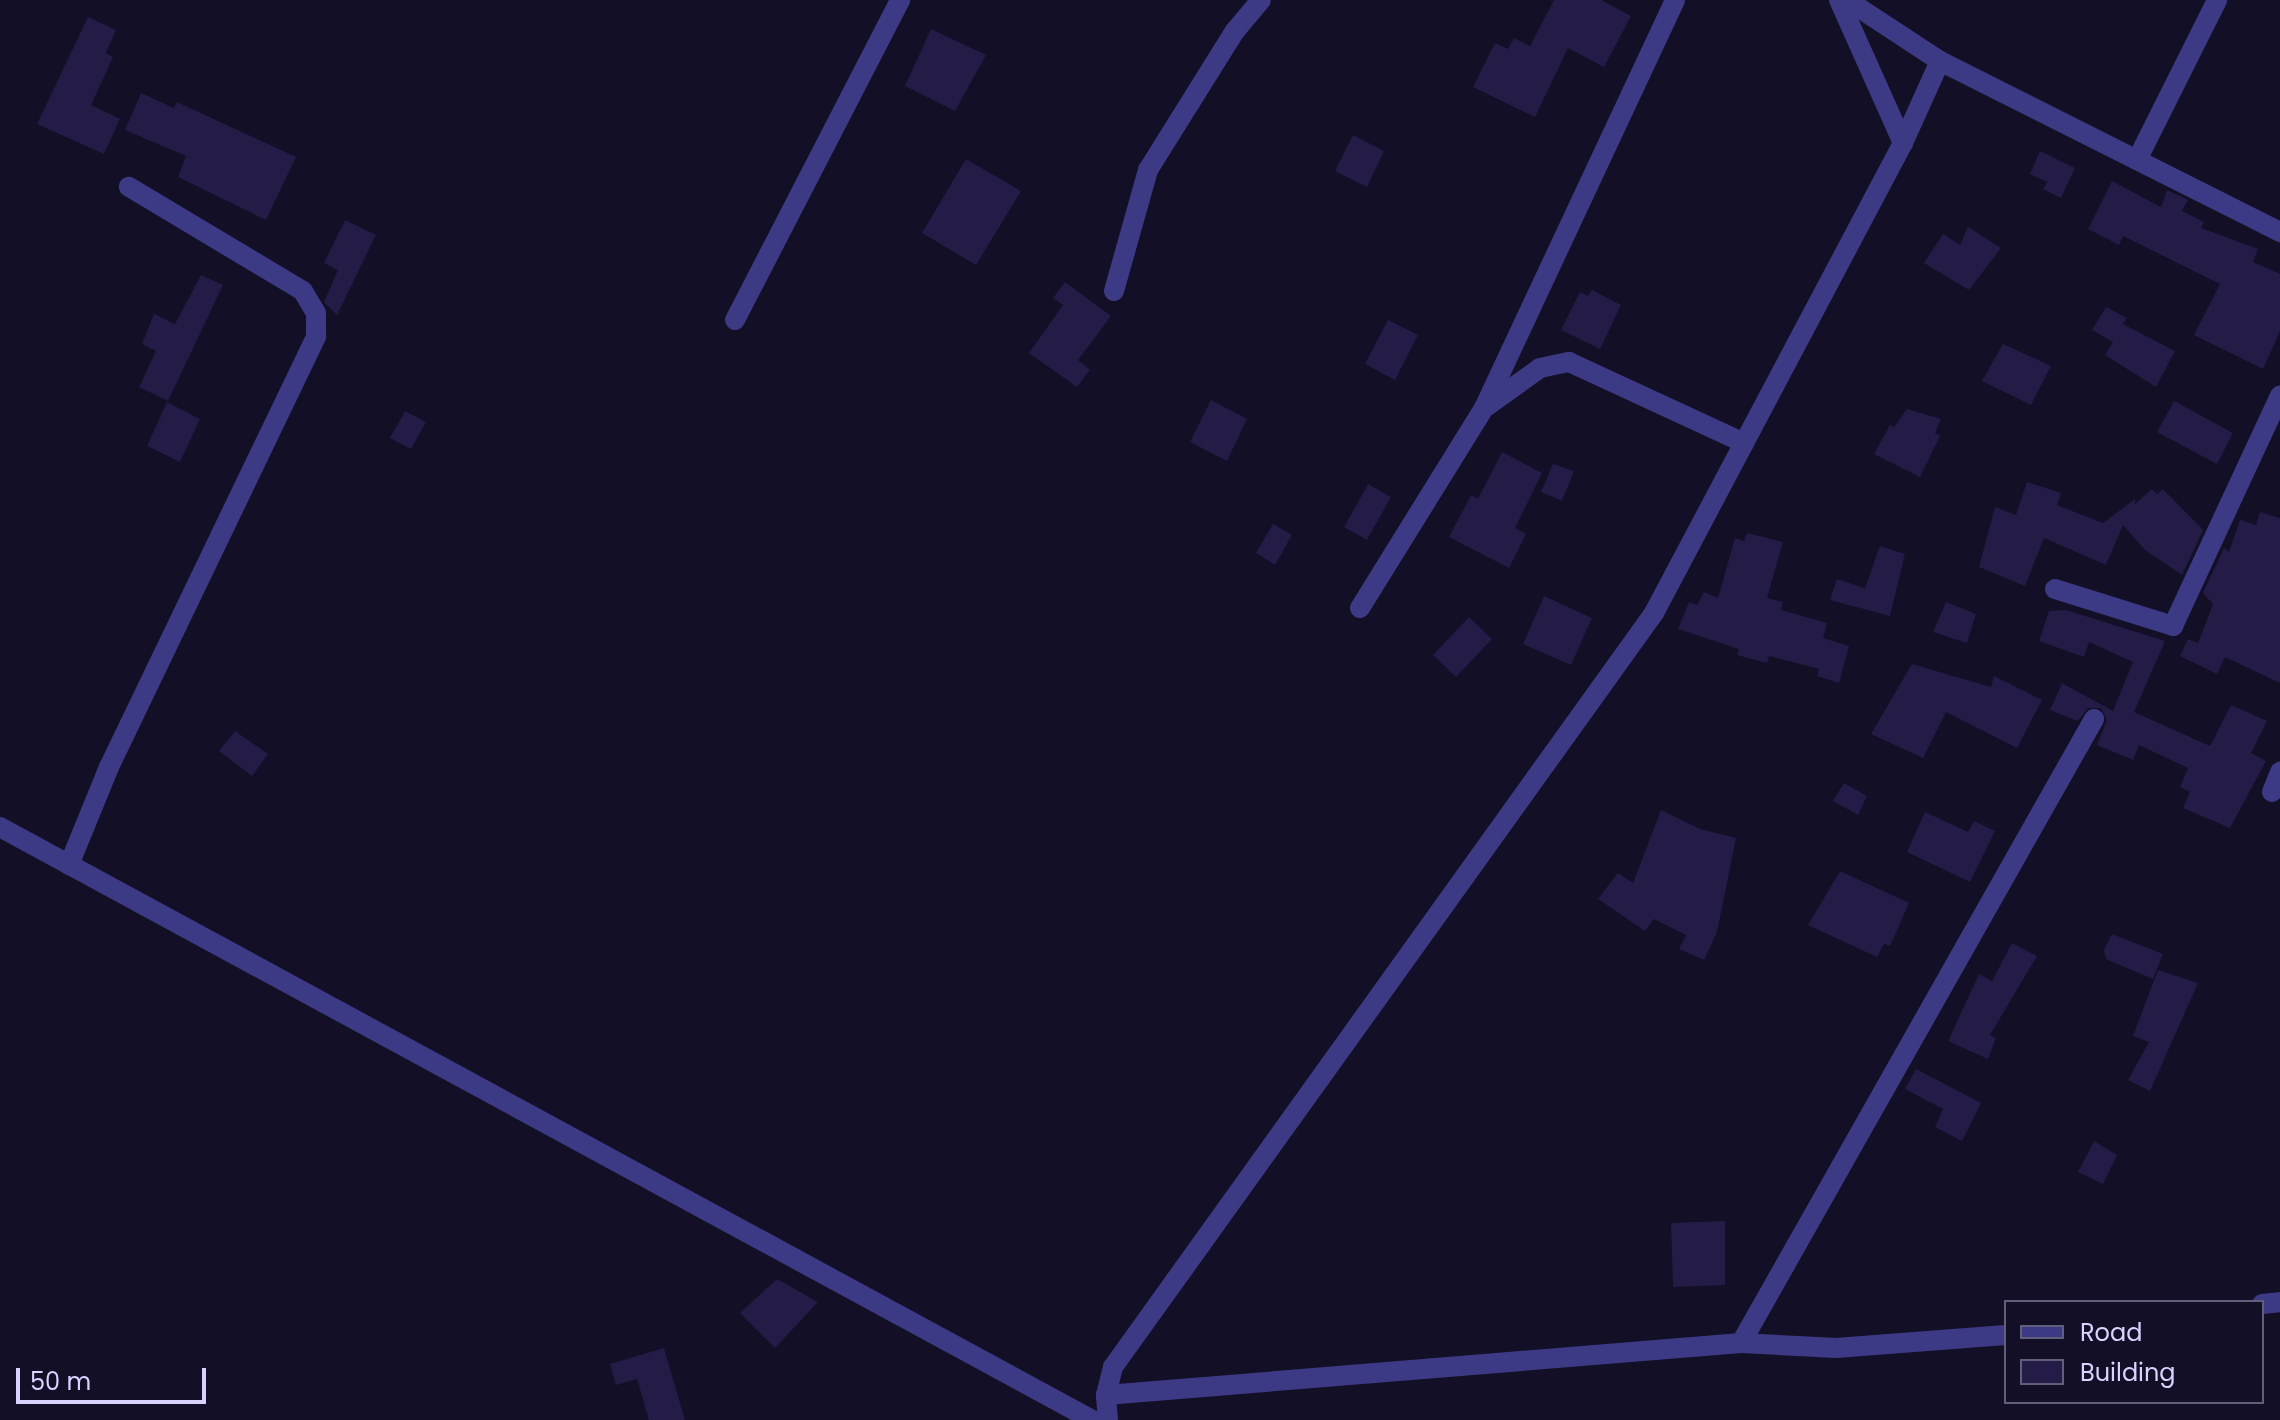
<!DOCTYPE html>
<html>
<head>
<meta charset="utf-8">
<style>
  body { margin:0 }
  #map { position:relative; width:2280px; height:1420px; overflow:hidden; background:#130f26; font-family:Poppins,sans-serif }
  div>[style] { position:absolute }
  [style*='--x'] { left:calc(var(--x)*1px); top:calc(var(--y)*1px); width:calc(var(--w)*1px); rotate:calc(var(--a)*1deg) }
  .building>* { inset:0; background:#241b47 }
  .minor>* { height:20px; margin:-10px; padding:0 10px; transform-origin:10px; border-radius:10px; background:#3d3a85 }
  span { translate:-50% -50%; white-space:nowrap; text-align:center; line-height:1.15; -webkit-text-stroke:7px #130f26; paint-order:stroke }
  .legend { position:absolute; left:2004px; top:1300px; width:260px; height:104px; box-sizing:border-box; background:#130f26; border:2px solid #625e7d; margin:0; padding:10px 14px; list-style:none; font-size:24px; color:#d9d4ff }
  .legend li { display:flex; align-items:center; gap:16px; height:40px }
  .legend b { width:40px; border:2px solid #625e7d }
  .scale { position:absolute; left:16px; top:1368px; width:190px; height:36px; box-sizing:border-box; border:4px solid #d9d4ff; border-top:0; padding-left:10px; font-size:24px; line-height:28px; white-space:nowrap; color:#d9d4ff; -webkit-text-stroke:6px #130f26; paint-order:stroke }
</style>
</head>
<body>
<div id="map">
  <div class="building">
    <div style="clip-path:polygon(1554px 0,1601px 0,1631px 16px,1604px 67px,1568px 48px,1535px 117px,1473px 87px,1495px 43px,1508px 49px,1514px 38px,1530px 46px)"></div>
    <div style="clip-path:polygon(88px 17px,116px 30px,106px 53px,113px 57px,91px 105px,120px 119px,104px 154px,37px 124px)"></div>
    <div style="clip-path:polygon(931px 29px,986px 55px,955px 111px,905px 86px)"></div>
    <div style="clip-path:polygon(141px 93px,174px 108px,177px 102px,296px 157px,266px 220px,178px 177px,186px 156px,125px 130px)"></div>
    <div style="clip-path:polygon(1353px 135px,1384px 151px,1367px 187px,1335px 171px)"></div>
    <div style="clip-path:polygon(2040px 151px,2075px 168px,2061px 198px,2043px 189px,2047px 182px,2030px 174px)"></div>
    <div style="clip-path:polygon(966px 159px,1021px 191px,976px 265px,922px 233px)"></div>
    <div style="clip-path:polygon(2112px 181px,2161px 207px,2167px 190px,2188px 200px,2182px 211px,2204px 222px,2201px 228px,2258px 249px,2253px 262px,2280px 274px,2280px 331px,2263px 369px,2194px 335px,2220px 284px,2123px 236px,2119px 245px,2088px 229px)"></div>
    <div style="clip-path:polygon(345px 220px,376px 235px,337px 315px,324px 302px,338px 270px,324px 263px)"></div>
    <div style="clip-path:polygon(1968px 227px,2001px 248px,1969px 290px,1924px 263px,1943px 234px,1960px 245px)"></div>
    <div style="clip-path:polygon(201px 275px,223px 285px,168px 401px,139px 387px,156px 351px,142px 344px,154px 314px,175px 324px)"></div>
    <div style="clip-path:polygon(1065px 282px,1111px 316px,1078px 360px,1090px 370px,1077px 387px,1029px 353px,1063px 305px,1053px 298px)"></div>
    <div style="clip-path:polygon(1592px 290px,1621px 305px,1600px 349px,1561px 330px,1580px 292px,1588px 296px)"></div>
    <div style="clip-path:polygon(2106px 307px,2127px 318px,2123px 324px,2175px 351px,2156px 387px,2105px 355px,2113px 342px,2092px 330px)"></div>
    <div style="clip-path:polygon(1388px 320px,1418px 335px,1395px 380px,1365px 364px)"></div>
    <div style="clip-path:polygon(2003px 344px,2051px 366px,2031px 405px,1982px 381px)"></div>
    <div style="clip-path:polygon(1211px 400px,1247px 419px,1227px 461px,1190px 442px)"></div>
    <div style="clip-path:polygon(2174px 401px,2233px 433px,2217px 464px,2157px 432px)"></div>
    <div style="clip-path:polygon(167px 402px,200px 419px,180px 462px,147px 446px)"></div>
    <div style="clip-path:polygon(1907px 409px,1941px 419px,1935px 433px,1940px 436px,1920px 477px,1874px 454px,1890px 425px,1894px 427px)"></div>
    <div style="clip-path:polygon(405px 411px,426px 422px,411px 449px,390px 438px)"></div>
    <div style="clip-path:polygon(1502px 452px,1542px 473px,1515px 528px,1526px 534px,1509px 568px,1449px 537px,1471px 495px,1478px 499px)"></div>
    <div style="clip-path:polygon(1553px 464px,1574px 471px,1562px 501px,1541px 492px)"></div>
    <div style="clip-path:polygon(2027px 482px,2061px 493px,2057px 505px,2103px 523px,2135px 499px,2135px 504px,2152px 489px,2157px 494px,2163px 489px,2203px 530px,2182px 575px,2145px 550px,2123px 525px,2106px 565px,2044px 538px,2025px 586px,1979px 567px,1995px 507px,2016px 515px)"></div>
    <div style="clip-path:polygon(1368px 484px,1391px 497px,1367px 540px,1344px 527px)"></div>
    <div style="clip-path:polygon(2260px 512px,2280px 518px,2280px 683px,2225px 657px,2217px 674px,2180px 656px,2188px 639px,2198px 643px,2213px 604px,2203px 593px,2224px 548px,2229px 552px,2240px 520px,2256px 525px)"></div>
    <div style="clip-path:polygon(1273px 524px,1292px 535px,1275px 565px,1256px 553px)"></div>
    <div style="clip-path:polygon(1747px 533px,1783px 542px,1767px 598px,1783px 602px,1781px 610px,1827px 623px,1823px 638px,1849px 646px,1839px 683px,1817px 676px,1819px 669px,1769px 656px,1767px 663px,1737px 655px,1739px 649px,1678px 629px,1689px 602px,1697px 605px,1704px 592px,1718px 598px,1735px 538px,1744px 541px)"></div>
    <div style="clip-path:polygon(1880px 546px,1905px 554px,1890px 616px,1830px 600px,1837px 579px,1865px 588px)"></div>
    <div style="clip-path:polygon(1544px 596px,1592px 618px,1571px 665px,1523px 644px)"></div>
    <div style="clip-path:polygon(1946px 602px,1976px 614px,1967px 643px,1933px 632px)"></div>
    <div style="clip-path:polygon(2066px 610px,2165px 641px,2134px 712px,2210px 746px,2231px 705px,2267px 721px,2251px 753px,2266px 761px,2230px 828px,2183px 808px,2190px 792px,2180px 787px,2188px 768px,2139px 745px,2133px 760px,2097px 745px,2107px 720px,2101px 708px,2088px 708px,2078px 721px,2050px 710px,2062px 683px,2113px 711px,2133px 662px,2089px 642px,2084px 657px,2039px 641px,2049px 611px)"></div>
    <div style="clip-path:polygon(1469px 617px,1492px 639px,1456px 677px,1433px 655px)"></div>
    <div style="clip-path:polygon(1912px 664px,1991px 687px,1994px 676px,2042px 700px,2017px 748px,1946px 712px,1923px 758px,1871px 734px)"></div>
    <div style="clip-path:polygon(235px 731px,268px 754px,252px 776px,219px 751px)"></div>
    <div style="clip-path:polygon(1844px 783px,1867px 796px,1858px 815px,1833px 801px)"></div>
    <div style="clip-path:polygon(1661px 810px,1700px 829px,1736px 838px,1717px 932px,1704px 960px,1679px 949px,1686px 935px,1654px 919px,1645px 931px,1598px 899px,1618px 873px,1633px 883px)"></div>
    <div style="clip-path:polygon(1925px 812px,1968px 832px,1974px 821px,1995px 831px,1970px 882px,1907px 852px)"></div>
    <div style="clip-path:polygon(1840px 871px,1909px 903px,1890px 946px,1884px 944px,1877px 957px,1808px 925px)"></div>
    <div style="clip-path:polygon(2112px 934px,2163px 954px,2153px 979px,2106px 959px,2104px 950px)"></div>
    <div style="clip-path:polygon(2012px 943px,2037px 956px,1990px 1035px,1996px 1038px,1988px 1059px,1948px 1041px,1979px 974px,1992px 981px)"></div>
    <div style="clip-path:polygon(2158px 970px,2198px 983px,2150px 1091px,2128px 1080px,2149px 1042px,2133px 1036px)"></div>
    <div style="clip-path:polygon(1916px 1069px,1981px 1103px,1962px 1141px,1935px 1127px,1943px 1109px,1905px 1089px)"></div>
    <div style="clip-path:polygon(2094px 1141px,2117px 1155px,2103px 1184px,2078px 1172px)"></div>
    <div style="clip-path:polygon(1725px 1221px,1725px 1285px,1673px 1287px,1671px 1223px)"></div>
    <div style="clip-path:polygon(777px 1279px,818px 1302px,775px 1348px,740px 1313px)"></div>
    <div style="clip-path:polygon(664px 1348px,668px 1362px,685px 1420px,649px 1420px,637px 1379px,616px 1385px,610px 1364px)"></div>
  </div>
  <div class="minor">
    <div style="--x:1839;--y:0;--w:157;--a:65.9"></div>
    <div style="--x:1847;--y:0;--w:111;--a:33.3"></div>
    <div style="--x:1940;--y:61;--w:381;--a:26.7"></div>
    <div style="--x:2137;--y:160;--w:179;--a:-63.4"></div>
    <div style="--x:1114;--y:291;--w:126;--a:-74.3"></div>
    <div style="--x:1148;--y:170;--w:164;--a:-58"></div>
    <div style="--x:1235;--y:31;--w:40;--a:-50"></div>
    <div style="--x:735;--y:320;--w:360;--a:-62.7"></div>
    <div style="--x:1487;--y:406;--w:65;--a:-35.6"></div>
    <div style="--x:1540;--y:368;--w:30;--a:-12"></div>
    <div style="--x:1569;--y:362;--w:193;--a:24.8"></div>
    <div style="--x:2055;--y:589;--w:124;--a:17.4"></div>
    <div style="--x:2173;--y:626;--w:254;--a:-65.1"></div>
    <div style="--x:1360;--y:608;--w:235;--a:-58.2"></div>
    <div style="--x:1484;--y:408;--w:450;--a:-64.9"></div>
    <div style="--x:2272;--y:792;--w:22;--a:-68"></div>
    <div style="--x:0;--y:827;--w:1243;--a:28.5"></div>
    <div style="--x:69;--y:865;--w:106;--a:-67.8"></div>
    <div style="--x:109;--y:767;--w:478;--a:-64.3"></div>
    <div style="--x:316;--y:336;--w:23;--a:-90"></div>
    <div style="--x:316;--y:313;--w:26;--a:-121"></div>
    <div style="--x:303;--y:291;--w:203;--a:-149.1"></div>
    <div style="--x:2262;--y:1304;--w:18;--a:-6"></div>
    <div style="--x:1741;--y:1343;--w:95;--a:3"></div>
    <div style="--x:1836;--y:1348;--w:170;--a:-4.4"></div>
    <div style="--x:1106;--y:1395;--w:637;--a:-4.68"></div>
    <div style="--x:1741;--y:1343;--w:717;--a:-60.5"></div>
    <div style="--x:1108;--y:1420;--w:25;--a:-95"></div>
    <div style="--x:1106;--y:1395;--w:29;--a:-76"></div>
    <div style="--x:1113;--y:1367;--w:928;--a:-54.34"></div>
    <div style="--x:1654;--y:613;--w:532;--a:-62.09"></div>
    <div style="--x:1903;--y:143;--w:90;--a:-65.7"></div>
  </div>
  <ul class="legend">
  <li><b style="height:10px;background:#3d3a85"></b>Road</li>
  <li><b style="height:22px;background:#241b47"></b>Building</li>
  </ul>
  <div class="scale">50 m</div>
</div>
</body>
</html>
